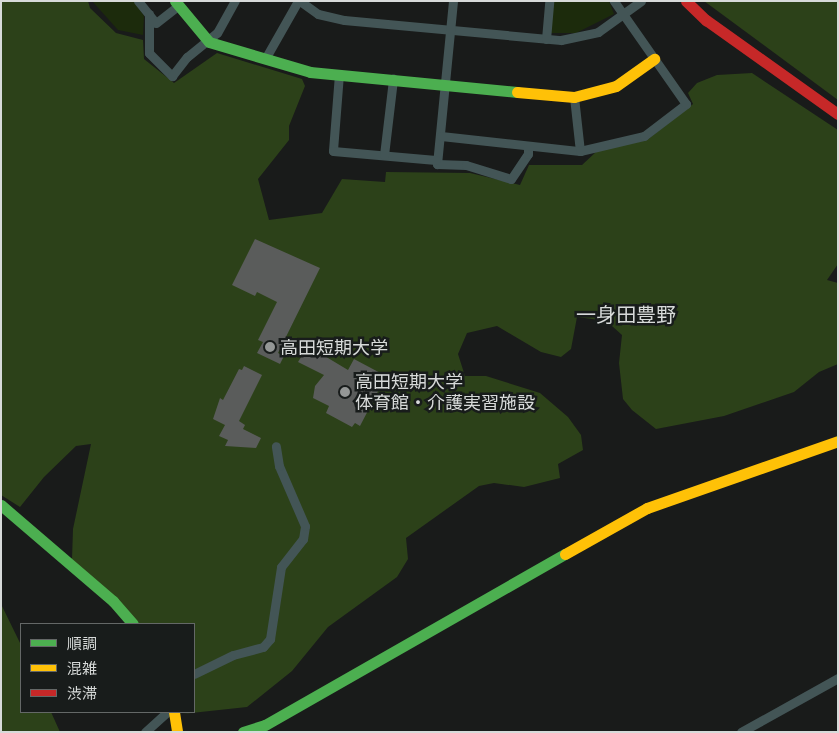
<!DOCTYPE html>
<html>
<head>
<meta charset="utf-8">
<style>
  body { margin:0 }
  #map { position:relative; width:839px; height:733px; overflow:hidden; background:#191b1a; font-family:"Exo 2","Noto Sans JP",sans-serif }
  div>[style] { position:absolute }
  [style*='--x'] { left:calc(var(--x)*1px); top:calc(var(--y)*1px); width:calc(var(--w)*1px); rotate:calc(var(--a)*1deg) }
  .green>* { inset:0; background:#1c2b0c }
  .forest>* { inset:0; background:#2c4119 }
  .building>* { inset:0; background:#5a5c5b }
  .street>* { height:9px; margin:-4.5px; padding:0 4.5px; transform-origin:4.5px; border-radius:4.5px; background:#435556 }
  .fast>* { height:11px; margin:-5.5px; padding:0 5.5px; transform-origin:5.5px; border-radius:5.5px; background:#4caf50 }
  .slow>* { height:11px; margin:-5.5px; padding:0 5.5px; transform-origin:5.5px; border-radius:5.5px; background:#ffc107 }
  .jam>* { height:11px; margin:-5.5px; padding:0 5.5px; transform-origin:5.5px; border-radius:5.5px; background:#c62828 }
  .dots>* { width:14px; height:14px; translate:-50% -50%; box-sizing:border-box; border:2px solid #181c1b; border-radius:50% }
  span { translate:-50% -50%; white-space:nowrap; text-align:center; line-height:1.15; -webkit-text-stroke:5px #181c1b; paint-order:stroke }
  .poi-label { font-size:18px; color:#d7dad9 }
  .left { translate:0 -50%; text-align:left }
  .quarter-label { font-size:20px; color:#d7dad9 }
  .frame { position:absolute; inset:0; border:2px solid #d7dad9; pointer-events:none }
  .legend { position:absolute; left:20px; top:623px; width:175px; height:90px; box-sizing:border-box; background:#181c1b; border:1px solid #646867; margin:0; padding:6px 9px; list-style:none; font-size:15px; color:#d7dad9 }
  .legend li { display:flex; align-items:center; gap:10px; height:25px }
  .legend b { width:25px; border:1px solid #646867 }
</style>
</head>
<body>
<div id="map">
  <div class="green">
    <div style="clip-path:polygon(92px 1px,134px 1px,144px 16px,143px 35px,118px 30px)"></div>
    <div style="clip-path:polygon(552px 1px,609px 1px,614px 14px,576px 33px,549px 33px)"></div>
  </div>
  <div class="forest">
    <div style="clip-path:polygon(1px 1px,88px 1px,90px 8px,116px 33px,143px 40px,144px 59px,174px 83px,217px 53px,302px 79px,305px 86px,289px 126px,289px 140px,258px 179px,269px 220px,322px 213px,342px 179px,385px 182px,386px 172px,470px 173px,520px 185px,529px 165px,582px 165px,597px 151px,647px 140px,693px 104px,688px 93px,697px 83px,717px 75px,752px 73px,838px 130px,838px 264px,827px 280px,838px 283px,838px 364px,819px 372px,794px 392px,724px 416px,656px 429px,632px 410px,623px 399px,619px 363px,622px 335px,612px 326px,599px 320px,577px 317px,571px 349px,561px 357px,541px 352px,497px 326px,467px 333px,458px 354px,465px 376px,486px 376px,540px 393px,568px 417px,581px 435px,583px 450px,558px 464px,560px 478px,524px 487px,494px 483px,479px 486px,406px 538px,408px 559px,397px 577px,328px 627px,292px 671px,247px 707px,182px 714px,194px 712px,194px 624px,139px 624px,72px 559px,73px 529px,91px 444px,76px 446px,44px 477px,20px 507px,1px 495px)"></div>
    <div style="clip-path:polygon(704px 1px,838px 1px,838px 100px)"></div>
    <div style="clip-path:polygon(1px 604px,21px 645px,21px 712px,51px 712px,60px 732px,1px 732px)"></div>
  </div>
  <div class="building">
    <div style="clip-path:polygon(255px 239px,320px 268px,278px 353px,284px 356px,280px 364px,257px 353px,263px 342px,258px 340px,277px 302px,257px 292px,255px 296px,232px 285px)"></div>
    <div style="clip-path:polygon(308px 346px,348px 370px,354px 359px,386px 376px,360px 426px,355px 423px,352px 427px,326px 413px,329px 406px,313px 398px,315px 386px,324px 375px,298px 362px)"></div>
    <div style="clip-path:polygon(244px 366px,262px 375px,239px 421px,245px 425px,243px 429px,261px 438px,256px 448px,225px 446px,228px 440px,219px 436px,225px 425px,213px 419px,220px 398px,223px 400px,239px 369px,242px 370px)"></div>
  </div>
  <div class="street">
    <div style="--x:138;--y:1;--w:28;--a:51"></div>
    <div style="--x:156;--y:23;--w:28;--a:-38"></div>
    <div style="--x:300;--y:1;--w:22;--a:36"></div>
    <div style="--x:318;--y:14;--w:27;--a:13"></div>
    <div style="--x:344;--y:20;--w:218;--a:5.3"></div>
    <div style="--x:561;--y:40;--w:38;--a:-12"></div>
    <div style="--x:598;--y:32;--w:53;--a:-35.8"></div>
    <div style="--x:453;--y:1;--w:164;--a:95.6"></div>
    <div style="--x:437;--y:164;--w:29;--a:2"></div>
    <div style="--x:466;--y:165;--w:47;--a:17.3"></div>
    <div style="--x:511;--y:179;--w:30;--a:-56"></div>
    <div style="--x:528;--y:154;--w:8;--a:-90"></div>
    <div style="--x:149;--y:14;--w:39;--a:90"></div>
    <div style="--x:149;--y:53;--w:33;--a:45"></div>
    <div style="--x:172;--y:76;--w:24;--a:-52"></div>
    <div style="--x:187;--y:57;--w:38;--a:-39"></div>
    <div style="--x:217;--y:33;--w:37;--a:-61"></div>
    <div style="--x:546;--y:39;--w:38;--a:-85"></div>
    <div style="--x:265;--y:59;--w:67;--a:-60.4"></div>
    <div style="--x:339;--y:74;--w:77;--a:94.5"></div>
    <div style="--x:333;--y:151;--w:103;--a:5"></div>
    <div style="--x:574;--y:97;--w:54;--a:83.7"></div>
    <div style="--x:441;--y:136;--w:140;--a:6.2"></div>
    <div style="--x:580;--y:151;--w:66;--a:-13.2"></div>
    <div style="--x:644;--y:136;--w:53;--a:-37.3"></div>
    <div style="--x:686;--y:104;--w:126;--a:-125"></div>
    <div style="--x:384;--y:155;--w:77;--a:-83.2"></div>
    <div style="--x:194;--y:674;--w:43;--a:-26"></div>
    <div style="--x:233;--y:655;--w:31;--a:-15"></div>
    <div style="--x:263;--y:647;--w:11;--a:-49"></div>
    <div style="--x:270;--y:639;--w:73;--a:-81.3"></div>
    <div style="--x:281;--y:567;--w:36;--a:-52"></div>
    <div style="--x:303;--y:539;--w:13;--a:-81"></div>
    <div style="--x:305;--y:526;--w:65;--a:-113.4"></div>
    <div style="--x:279;--y:466;--w:20;--a:-99"></div>
    <div style="--x:145;--y:732;--w:30;--a:-42"></div>
    <div style="--x:741;--y:732;--w:111;--a:-29.1"></div>
  </div>
  <div class="fast">
    <div style="--x:175;--y:1;--w:53;--a:50.3"></div>
    <div style="--x:209;--y:42;--w:105;--a:16.5"></div>
    <div style="--x:310;--y:72;--w:208;--a:5.5"></div>
    <div style="--x:1;--y:505;--w:148;--a:40.6"></div>
    <div style="--x:113;--y:601;--w:30;--a:49"></div>
    <div style="--x:243;--y:732;--w:23;--a:-18"></div>
    <div style="--x:265;--y:725;--w:345;--a:-29.7"></div>
  </div>
  <div class="slow">
    <div style="--x:517;--y:92;--w:57;--a:5"></div>
    <div style="--x:574;--y:97;--w:43;--a:-14.7"></div>
    <div style="--x:616;--y:86;--w:47;--a:-35.4"></div>
    <div style="--x:565;--y:554;--w:94;--a:-29.3"></div>
    <div style="--x:647;--y:508;--w:202;--a:-19.3"></div>
    <div style="--x:174;--y:712;--w:20;--a:81"></div>
  </div>
  <div class="jam">
    <div style="--x:686;--y:1;--w:28;--a:44"></div>
    <div style="--x:706;--y:20;--w:162;--a:35.5"></div>
  </div>
  <div class="dots">
    <div style="left:270px;top:347px;background:#949796"></div>
    <div style="left:345px;top:392px;background:#949796"></div>
  </div>
  <div class="poi-label">
    <span class="left" style="left:280px;top:347px">高田短期大学</span>
    <span class="left" style="left:355px;top:392px">高田短期大学<br>体育館・介護実習施設</span>
  </div>
  <div class="quarter-label">
    <span style="left:626px;top:314px">一身田豊野</span>
  </div>
  <div class="frame"></div>
  <ul class="legend">
  <li><b style="height:6px;background:#4caf50"></b>順調</li>
  <li><b style="height:6px;background:#ffc107"></b>混雑</li>
  <li><b style="height:6px;background:#c62828"></b>渋滞</li>
  </ul>
</div>
</body>
</html>
